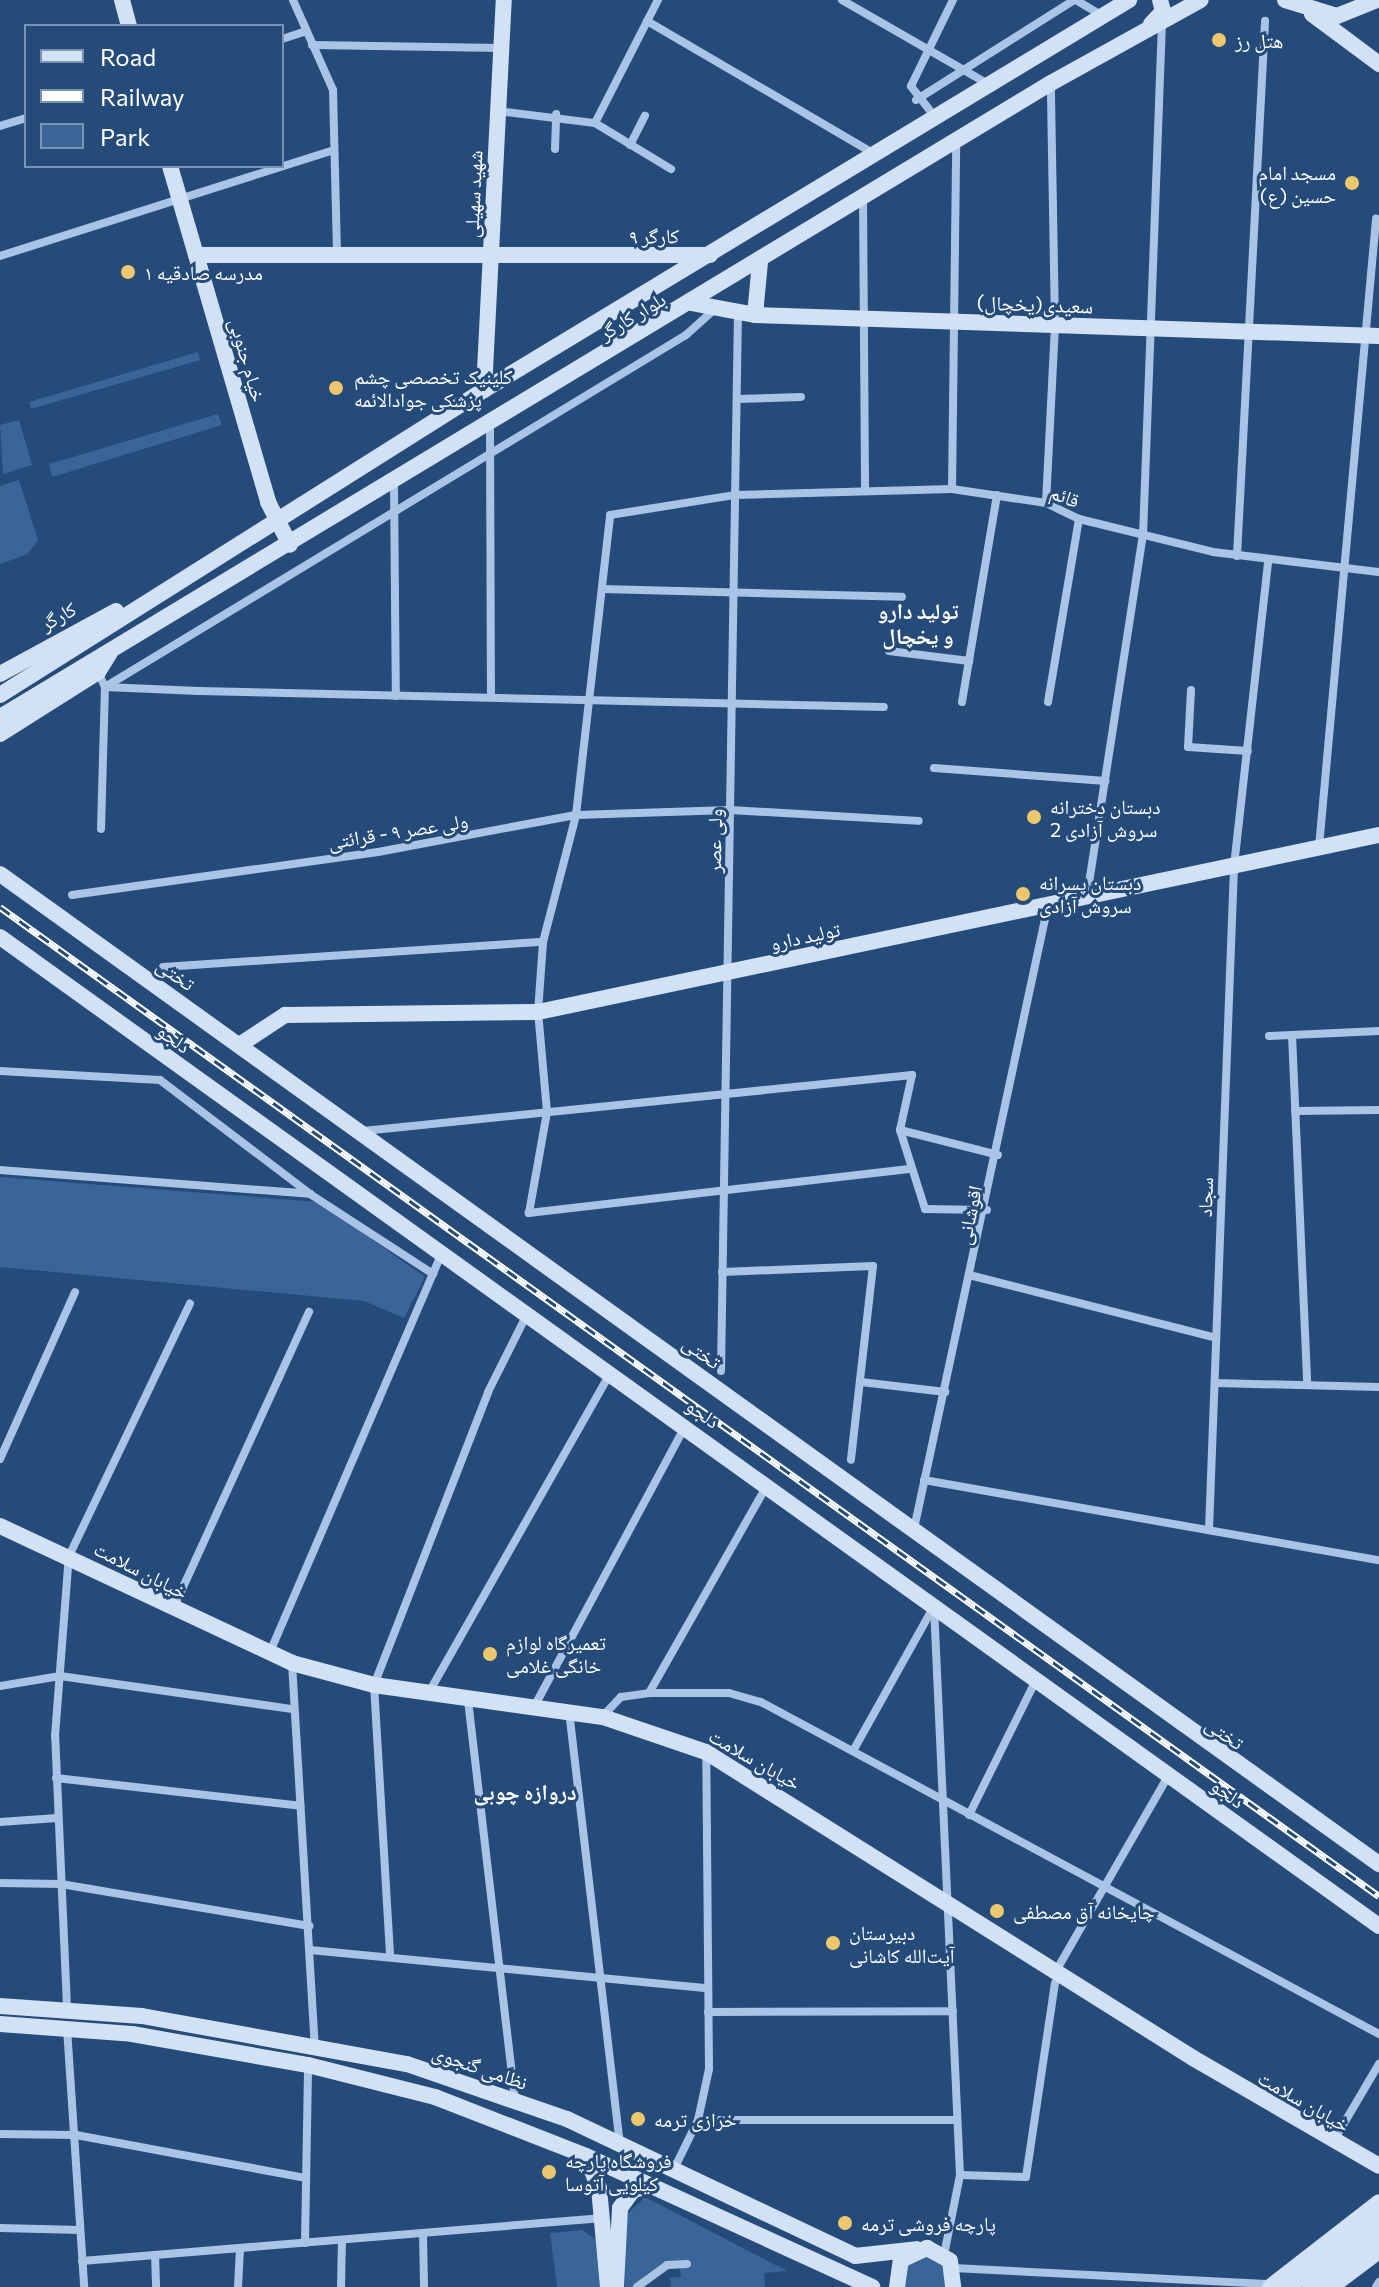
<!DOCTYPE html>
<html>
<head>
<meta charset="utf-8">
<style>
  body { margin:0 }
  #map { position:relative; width:1379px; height:2287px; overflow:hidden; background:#254b7a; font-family:Commissioner,"Noto Naskh Arabic",sans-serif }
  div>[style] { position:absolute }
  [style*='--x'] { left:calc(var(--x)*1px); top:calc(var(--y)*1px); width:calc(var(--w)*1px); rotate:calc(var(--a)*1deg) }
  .green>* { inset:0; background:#396598 }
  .street>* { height:8px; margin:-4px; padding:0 4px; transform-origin:4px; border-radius:4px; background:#a9c4e4 }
  .secondary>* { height:16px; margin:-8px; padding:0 8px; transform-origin:8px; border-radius:8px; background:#d2e1f4 }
  .rail>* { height:7px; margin-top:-3.5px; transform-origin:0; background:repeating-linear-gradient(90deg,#254b7a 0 12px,#fff 0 24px); box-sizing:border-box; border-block:2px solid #fff }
  .dots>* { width:22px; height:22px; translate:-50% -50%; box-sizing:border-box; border:4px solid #254b7a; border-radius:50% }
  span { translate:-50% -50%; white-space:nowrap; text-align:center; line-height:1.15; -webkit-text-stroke:6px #254b7a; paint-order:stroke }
  .poi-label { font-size:20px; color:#fff }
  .left { translate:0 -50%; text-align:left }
  .right { translate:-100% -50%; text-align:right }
  .street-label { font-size:20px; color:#fff }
  .neighbourhood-label { font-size:22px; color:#fff; font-weight:700 }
  .legend { position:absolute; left:24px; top:24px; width:260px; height:144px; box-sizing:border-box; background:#254b7a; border:2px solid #7c93af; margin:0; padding:10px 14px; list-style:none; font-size:24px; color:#fff }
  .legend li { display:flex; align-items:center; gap:16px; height:40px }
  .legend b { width:40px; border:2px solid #7c93af }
</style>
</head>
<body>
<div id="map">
  <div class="green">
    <div style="clip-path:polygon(198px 352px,200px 360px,31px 409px,29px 402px)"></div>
    <div style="clip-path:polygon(218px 414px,222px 425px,52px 477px,49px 464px)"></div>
    <div style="clip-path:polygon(19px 420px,32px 465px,3px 474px,0 425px)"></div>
    <div style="clip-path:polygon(19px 480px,38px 540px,28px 554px,0 564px,0 486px)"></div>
    <div style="clip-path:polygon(0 1177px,319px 1202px,425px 1277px,404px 1318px,364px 1301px,0 1267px)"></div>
    <div style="clip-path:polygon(645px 2197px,787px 2271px,764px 2273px,765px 2287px,671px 2287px,670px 2278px,681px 2277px,680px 2267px,669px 2267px,641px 2287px,625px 2287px,626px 2215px)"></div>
    <div style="clip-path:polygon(583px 2230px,599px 2243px,600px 2287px,557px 2287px,550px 2233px)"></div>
    <div style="clip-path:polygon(922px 2253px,944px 2261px,948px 2287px,903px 2287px,903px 2267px)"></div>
  </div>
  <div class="street">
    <div style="--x:293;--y:0;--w:98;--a:66"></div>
    <div style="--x:333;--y:90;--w:162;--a:88.6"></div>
    <div style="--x:842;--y:0;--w:171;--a:29.9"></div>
    <div style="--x:1076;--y:0;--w:31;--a:31"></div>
    <div style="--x:647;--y:21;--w:265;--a:30.3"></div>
    <div style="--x:282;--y:39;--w:23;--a:-18"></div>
    <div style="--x:312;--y:45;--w:189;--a:0.9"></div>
    <div style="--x:916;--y:100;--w:187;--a:-32.3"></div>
    <div style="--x:498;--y:111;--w:98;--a:7.1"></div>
    <div style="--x:595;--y:123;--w:89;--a:31.2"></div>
    <div style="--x:935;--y:117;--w:39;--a:-128"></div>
    <div style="--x:911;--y:86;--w:96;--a:-64"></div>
    <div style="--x:595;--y:123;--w:138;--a:-62.9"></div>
    <div style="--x:0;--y:126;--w:27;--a:-17"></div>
    <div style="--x:630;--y:145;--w:33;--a:-63"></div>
    <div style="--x:555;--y:149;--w:35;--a:-88"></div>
    <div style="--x:863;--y:196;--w:291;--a:89.6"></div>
    <div style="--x:0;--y:256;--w:348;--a:-17.6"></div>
    <div style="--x:737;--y:399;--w:64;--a:-1.8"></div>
    <div style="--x:490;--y:426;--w:270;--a:89.8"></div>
    <div style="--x:394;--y:484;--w:212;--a:89.5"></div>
    <div style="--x:952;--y:489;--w:347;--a:-89.3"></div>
    <div style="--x:1046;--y:503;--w:178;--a:-87.1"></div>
    <div style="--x:1055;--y:325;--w:241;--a:-91"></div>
    <div style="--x:1237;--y:556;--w:536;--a:-87"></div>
    <div style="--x:602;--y:589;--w:300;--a:1.5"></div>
    <div style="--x:889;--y:651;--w:81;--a:7.1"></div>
    <div style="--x:98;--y:672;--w:17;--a:65"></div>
    <div style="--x:105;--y:687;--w:94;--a:2.4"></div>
    <div style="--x:199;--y:691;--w:685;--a:1.34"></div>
    <div style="--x:1191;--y:690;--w:57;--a:93"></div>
    <div style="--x:1188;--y:747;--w:60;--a:3.8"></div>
    <div style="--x:962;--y:702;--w:210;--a:-80.4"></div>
    <div style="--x:1048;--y:702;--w:186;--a:-80.4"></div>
    <div style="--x:934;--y:768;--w:172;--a:4.3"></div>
    <div style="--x:101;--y:829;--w:142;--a:-88.4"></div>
    <div style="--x:105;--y:687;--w:679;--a:-31.21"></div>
    <div style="--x:686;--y:335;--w:40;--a:-42"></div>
    <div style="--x:1319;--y:847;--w:631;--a:-84.81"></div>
    <div style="--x:72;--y:895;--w:309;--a:-8"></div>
    <div style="--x:378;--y:852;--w:201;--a:-10.6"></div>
    <div style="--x:576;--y:815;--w:154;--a:-1.9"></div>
    <div style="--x:730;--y:810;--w:189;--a:3.3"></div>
    <div style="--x:1087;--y:896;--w:364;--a:-81.2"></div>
    <div style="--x:1143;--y:536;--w:513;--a:-87.88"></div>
    <div style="--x:163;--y:967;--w:381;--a:-3.8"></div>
    <div style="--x:1292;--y:1035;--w:350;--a:87.5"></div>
    <div style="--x:1269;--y:1036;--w:110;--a:-2.6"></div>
    <div style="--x:0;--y:1071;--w:160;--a:3.2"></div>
    <div style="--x:160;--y:1080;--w:188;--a:37.2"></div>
    <div style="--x:310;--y:1194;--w:147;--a:33"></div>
    <div style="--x:1295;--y:1111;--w:84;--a:-0.7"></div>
    <div style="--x:900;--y:1130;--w:101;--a:14.3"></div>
    <div style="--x:363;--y:1131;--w:552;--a:-5.82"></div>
    <div style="--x:912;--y:1075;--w:56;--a:102.3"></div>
    <div style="--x:900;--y:1130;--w:83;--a:72.4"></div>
    <div style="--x:925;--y:1209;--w:62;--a:0.9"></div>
    <div style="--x:909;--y:1169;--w:383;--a:173.4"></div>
    <div style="--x:529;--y:1213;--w:103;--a:-79.9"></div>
    <div style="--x:547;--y:1112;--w:100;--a:-95.1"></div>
    <div style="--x:538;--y:1012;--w:70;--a:-85.9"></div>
    <div style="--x:543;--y:942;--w:131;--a:-75.4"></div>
    <div style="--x:576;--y:815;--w:302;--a:-83.5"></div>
    <div style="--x:610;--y:515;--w:127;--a:-9.1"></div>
    <div style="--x:735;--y:495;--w:217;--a:-1.6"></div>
    <div style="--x:952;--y:489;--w:95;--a:8.5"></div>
    <div style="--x:1046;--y:503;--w:37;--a:26"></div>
    <div style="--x:1079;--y:519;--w:138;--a:13.8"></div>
    <div style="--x:1213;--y:552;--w:167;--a:6.9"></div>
    <div style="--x:0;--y:1170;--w:311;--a:4.4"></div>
    <div style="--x:722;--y:1272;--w:151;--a:-2.3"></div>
    <div style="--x:873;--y:1266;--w:195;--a:96.5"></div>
    <div style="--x:973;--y:1276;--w:251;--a:14.3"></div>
    <div style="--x:721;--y:1371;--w:1058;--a:-89.08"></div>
    <div style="--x:861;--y:1382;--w:85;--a:6.8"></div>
    <div style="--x:1215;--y:1383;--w:164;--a:1.4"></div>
    <div style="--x:0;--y:1459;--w:183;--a:-65.8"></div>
    <div style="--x:924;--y:1480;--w:462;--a:10"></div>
    <div style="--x:914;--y:1529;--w:638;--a:-77.88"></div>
    <div style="--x:1209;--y:1530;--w:664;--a:-87.84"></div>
    <div style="--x:1234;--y:866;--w:306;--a:-83.6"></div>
    <div style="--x:934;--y:1607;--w:569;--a:87.38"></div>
    <div style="--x:960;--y:2175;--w:82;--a:101.3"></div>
    <div style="--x:173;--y:1609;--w:327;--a:-65.4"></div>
    <div style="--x:270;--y:1652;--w:434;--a:-66.7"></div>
    <div style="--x:292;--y:1663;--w:383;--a:86.6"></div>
    <div style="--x:0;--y:1686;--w:61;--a:-9.5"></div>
    <div style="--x:60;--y:1676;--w:235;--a:8.1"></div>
    <div style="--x:649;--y:1693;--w:239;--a:-60.4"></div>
    <div style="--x:428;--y:1694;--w:370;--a:-60.4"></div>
    <div style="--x:468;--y:1700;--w:402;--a:83.3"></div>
    <div style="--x:534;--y:1707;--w:319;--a:-61.7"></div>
    <div style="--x:569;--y:1711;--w:435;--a:83.3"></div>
    <div style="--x:603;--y:1716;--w:26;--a:-47"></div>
    <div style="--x:621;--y:1697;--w:28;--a:-8"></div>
    <div style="--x:649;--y:1693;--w:80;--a:0"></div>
    <div style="--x:729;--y:1693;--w:33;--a:16"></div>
    <div style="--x:761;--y:1702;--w:702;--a:28.25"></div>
    <div style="--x:853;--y:1751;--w:166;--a:-60.8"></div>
    <div style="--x:56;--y:1778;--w:246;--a:6.5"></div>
    <div style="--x:969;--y:1815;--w:151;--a:-63.6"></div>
    <div style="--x:0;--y:1822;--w:57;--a:-4"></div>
    <div style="--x:0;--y:1883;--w:61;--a:0.9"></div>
    <div style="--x:61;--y:1884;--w:252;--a:9.6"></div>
    <div style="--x:310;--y:1950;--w:399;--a:5.5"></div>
    <div style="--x:390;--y:1954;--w:269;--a:-93.4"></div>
    <div style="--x:374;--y:1685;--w:314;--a:-68.7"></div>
    <div style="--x:488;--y:1392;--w:87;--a:-63.4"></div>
    <div style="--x:1056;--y:1971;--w:225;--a:-60.1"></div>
    <div style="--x:67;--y:2007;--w:271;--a:-92.5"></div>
    <div style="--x:55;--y:1736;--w:181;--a:-85.6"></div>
    <div style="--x:69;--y:1556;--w:280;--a:-64.4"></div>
    <div style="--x:708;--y:2012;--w:245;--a:-0.2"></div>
    <div style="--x:67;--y:2028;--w:260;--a:86.2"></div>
    <div style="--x:698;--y:2120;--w:259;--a:0"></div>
    <div style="--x:0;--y:2134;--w:76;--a:0.8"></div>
    <div style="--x:76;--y:2135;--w:233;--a:10.6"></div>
    <div style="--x:1333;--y:2142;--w:91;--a:-59.5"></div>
    <div style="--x:675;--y:2167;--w:52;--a:-63.9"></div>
    <div style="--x:698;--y:2120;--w:52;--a:-77.8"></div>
    <div style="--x:709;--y:2069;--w:317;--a:-90.5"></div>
    <div style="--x:960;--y:2175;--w:66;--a:1.7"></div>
    <div style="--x:1026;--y:2177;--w:196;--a:-81.5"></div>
    <div style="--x:0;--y:2228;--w:80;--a:1.4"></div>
    <div style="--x:423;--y:2233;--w:54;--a:88.9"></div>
    <div style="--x:305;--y:2243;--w:177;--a:-89"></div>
    <div style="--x:155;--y:2255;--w:32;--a:88"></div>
    <div style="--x:82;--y:2261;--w:523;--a:-4.72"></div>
    <div style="--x:953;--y:2268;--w:319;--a:2.9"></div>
    <div style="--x:238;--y:2287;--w:39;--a:-87"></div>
    <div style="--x:341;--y:2287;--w:47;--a:-88.8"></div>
    <div style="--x:637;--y:2287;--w:37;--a:-36"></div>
    <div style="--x:667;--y:2265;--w:20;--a:-3"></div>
    <div style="--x:1376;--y:2287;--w:6;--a:-59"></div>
  </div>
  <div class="secondary">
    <div style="--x:122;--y:0;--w:27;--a:75"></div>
    <div style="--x:1285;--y:0;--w:54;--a:17.1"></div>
    <div style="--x:1337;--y:16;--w:43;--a:-21.8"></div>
    <div style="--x:1312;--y:14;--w:84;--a:36.7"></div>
    <div style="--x:1151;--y:24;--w:18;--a:-47"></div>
    <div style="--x:1163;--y:11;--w:11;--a:-105"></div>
    <div style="--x:170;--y:166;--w:350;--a:73.7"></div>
    <div style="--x:268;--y:502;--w:48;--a:62.9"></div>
    <div style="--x:196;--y:255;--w:514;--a:0"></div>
    <div style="--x:691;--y:303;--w:65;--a:10.6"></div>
    <div style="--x:755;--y:315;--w:624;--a:1.93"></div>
    <div style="--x:755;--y:315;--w:53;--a:-84.6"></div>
    <div style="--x:484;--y:390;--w:391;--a:-87.1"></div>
    <div style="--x:0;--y:674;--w:132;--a:-28.5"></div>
    <div style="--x:0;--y:695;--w:572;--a:-32.22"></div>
    <div style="--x:484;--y:390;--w:754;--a:-31.16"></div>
    <div style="--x:0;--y:717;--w:1227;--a:-31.1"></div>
    <div style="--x:1051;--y:83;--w:171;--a:-29"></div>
    <div style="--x:0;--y:734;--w:116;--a:-32.3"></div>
    <div style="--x:98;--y:672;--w:22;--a:-58"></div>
    <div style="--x:0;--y:874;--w:1698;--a:35.68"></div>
    <div style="--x:0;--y:937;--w:1697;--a:35.65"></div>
    <div style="--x:241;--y:1044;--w:53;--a:-33.4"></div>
    <div style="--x:285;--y:1015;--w:253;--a:-0.7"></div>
    <div style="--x:538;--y:1012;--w:859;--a:-11.89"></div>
    <div style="--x:0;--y:1526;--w:323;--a:25.1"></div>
    <div style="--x:292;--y:1663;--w:85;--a:15"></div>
    <div style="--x:374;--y:1685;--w:231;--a:8"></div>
    <div style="--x:603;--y:1717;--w:109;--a:18.8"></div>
    <div style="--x:706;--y:1752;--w:575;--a:32.14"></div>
    <div style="--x:1193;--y:2058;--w:215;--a:30.1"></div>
    <div style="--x:0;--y:2006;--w:142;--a:4"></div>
    <div style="--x:142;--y:2016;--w:269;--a:10.3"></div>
    <div style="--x:407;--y:2064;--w:169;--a:19"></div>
    <div style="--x:567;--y:2119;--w:319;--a:25.4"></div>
    <div style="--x:855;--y:2256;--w:62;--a:-6.4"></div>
    <div style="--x:0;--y:2024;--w:132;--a:4.3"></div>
    <div style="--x:132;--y:2034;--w:179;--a:10"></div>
    <div style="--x:308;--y:2065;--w:131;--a:14.1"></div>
    <div style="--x:435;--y:2097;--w:162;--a:21.3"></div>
    <div style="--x:586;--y:2156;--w:315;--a:24.6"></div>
    <div style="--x:586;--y:2156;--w:35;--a:68"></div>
    <div style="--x:599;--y:2188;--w:99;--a:84.8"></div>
    <div style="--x:616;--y:2287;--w:79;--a:-87.1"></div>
    <div style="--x:620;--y:2208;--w:22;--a:-54"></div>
    <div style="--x:633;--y:2190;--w:16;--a:-14"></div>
    <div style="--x:897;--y:2287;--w:27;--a:-82"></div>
    <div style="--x:901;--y:2260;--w:29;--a:-25"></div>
    <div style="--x:927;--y:2248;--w:26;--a:29"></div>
    <div style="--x:950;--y:2261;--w:26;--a:83"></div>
    <div style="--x:1270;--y:2287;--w:138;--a:-37.9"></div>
    <div style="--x:1288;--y:2287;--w:115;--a:-37.6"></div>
    <div style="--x:1310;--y:2287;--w:87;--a:-37.5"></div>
    <div style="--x:1331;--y:2287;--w:60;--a:-36.9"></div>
  </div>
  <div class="rail">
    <div style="--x:0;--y:907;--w:1697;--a:35.65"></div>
  </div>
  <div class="dots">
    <div style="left:1219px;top:40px;background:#edc76e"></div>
    <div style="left:1352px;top:183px;background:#edc76e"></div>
    <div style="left:128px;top:272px;background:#edc76e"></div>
    <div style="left:336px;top:388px;background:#edc76e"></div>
    <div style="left:1034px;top:817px;background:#edc76e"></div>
    <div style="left:1023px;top:894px;background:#edc76e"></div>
    <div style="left:490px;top:1654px;background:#edc76e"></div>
    <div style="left:997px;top:1911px;background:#edc76e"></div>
    <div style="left:833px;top:1943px;background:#edc76e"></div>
    <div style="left:638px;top:2119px;background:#edc76e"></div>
    <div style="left:549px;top:2172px;background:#edc76e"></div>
    <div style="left:845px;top:2223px;background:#edc76e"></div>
  </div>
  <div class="poi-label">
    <span class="left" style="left:1235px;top:40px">هتل رز</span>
    <span class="right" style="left:1336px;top:184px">مسجد امام<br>حسین (ع)</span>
    <span class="left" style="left:144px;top:272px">مدرسه صادقیه ۱</span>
    <span class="left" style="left:354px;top:388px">کلینیک تخصصی چشم<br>پزشکی جوادالائمه</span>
    <span class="left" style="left:1050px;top:818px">دبستان دخترانه<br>سروش آزادی 2</span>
    <span class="left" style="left:1039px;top:894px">دبستان پسرانه<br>سروش آزادی</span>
    <span class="left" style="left:506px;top:1654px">تعمیرگاه لوازم<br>خانگی غلامی</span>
    <span class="left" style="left:1013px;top:1911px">چایخانه آق مصطفی</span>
    <span class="left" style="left:849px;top:1944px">دبیرستان<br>آیت‌الله کاشانی</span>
    <span class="left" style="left:654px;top:2119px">خرازی ترمه</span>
    <span class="left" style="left:565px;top:2172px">فروشگاه پارچه<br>کیلویی آتوسا</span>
    <span class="left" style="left:861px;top:2223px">پارچه فروشی ترمه</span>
  </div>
  <div class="street-label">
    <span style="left:473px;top:194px;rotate:-87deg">شهید سهیلی</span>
    <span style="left:654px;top:236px;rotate:-1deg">کارگر ۹</span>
    <span style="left:1035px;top:304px;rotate:2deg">سعیدی(یخچال)</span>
    <span style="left:632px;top:316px;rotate:-31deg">بلوار کارگر</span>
    <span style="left:248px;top:360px;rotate:74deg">خیام جنوبی</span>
    <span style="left:1065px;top:496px;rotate:21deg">قائم</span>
    <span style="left:58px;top:616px;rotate:-29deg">کارگر</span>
    <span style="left:398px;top:831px;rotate:-9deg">ولی عصر ۹ - قرائتی</span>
    <span style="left:714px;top:841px;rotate:-89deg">ولی عصر</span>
    <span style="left:805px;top:936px;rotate:-12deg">تولید دارو</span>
    <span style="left:176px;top:974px;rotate:35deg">تختی</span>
    <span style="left:174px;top:1038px;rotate:36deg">دلجو</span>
    <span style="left:1205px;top:1197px;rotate:-88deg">سجاد</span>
    <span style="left:969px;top:1215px;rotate:-78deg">اقوشانی</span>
    <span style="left:702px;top:1352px;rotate:36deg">تختی</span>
    <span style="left:703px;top:1413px;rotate:36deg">دلجو</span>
    <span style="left:141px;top:1570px;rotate:27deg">خیابان سلامت</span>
    <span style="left:1225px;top:1733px;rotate:35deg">تختی</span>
    <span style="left:755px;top:1759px;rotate:30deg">خیابان سلامت</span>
    <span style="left:1228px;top:1793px;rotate:36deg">دلجو</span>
    <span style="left:480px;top:2067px;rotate:19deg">نظامی گنجوی</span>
    <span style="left:1304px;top:2101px;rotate:30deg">خیابان سلامت</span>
  </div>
  <div class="neighbourhood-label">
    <span style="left:918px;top:623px">تولید دارو<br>و یخچال</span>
    <span style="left:525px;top:1792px">دروازه چوبی</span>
  </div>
  <ul class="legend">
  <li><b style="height:10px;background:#d2e1f4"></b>Road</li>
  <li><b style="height:10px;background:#fff"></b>Railway</li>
  <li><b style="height:22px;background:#396598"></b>Park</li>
  </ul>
</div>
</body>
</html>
